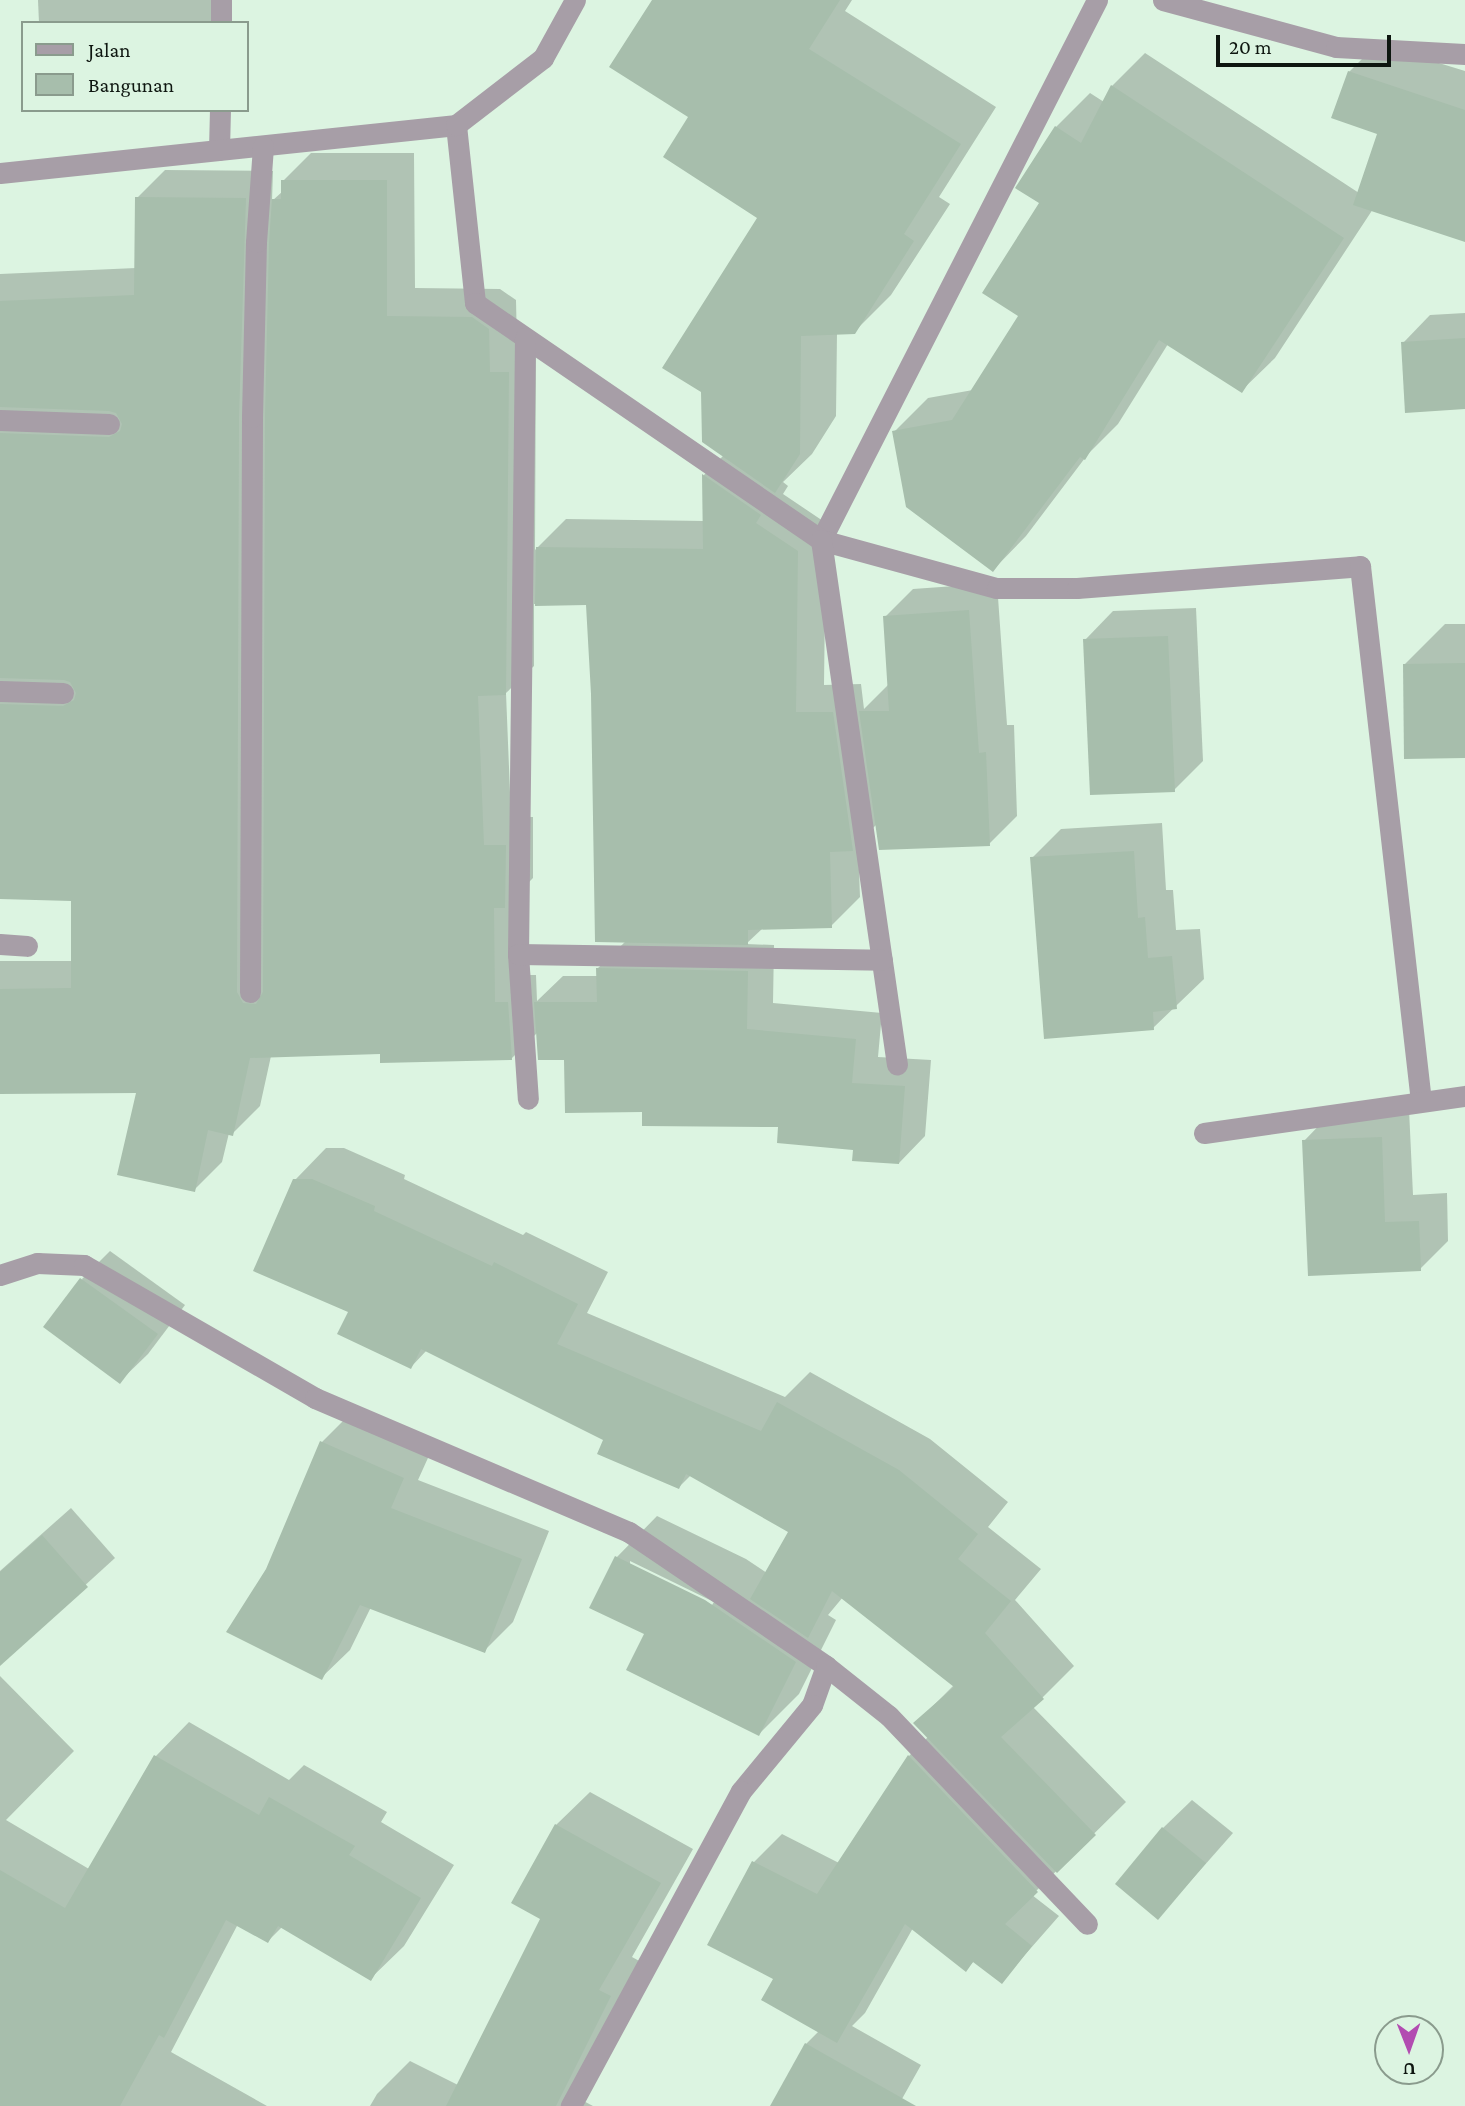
<!DOCTYPE html>
<html>
<head>
<meta charset="utf-8">
<style>
  body { margin:0 }
  #map { position:relative; width:1465px; height:2106px; overflow:hidden; background:#dcf4e1; font-family:"Crimson Pro",serif }
  div>[style] { position:absolute }
  [style*='--x'] { left:calc(var(--x)*1px); top:calc(var(--y)*1px); width:calc(var(--w)*1px); rotate:calc(var(--a)*1deg) }
  .shadow>* { inset:0; background:#0003 }
  .building>* { inset:0; background:#a7beac }
  .street>* { height:21px; margin:-10.5px; padding:0 10.5px; transform-origin:10.5px; border-radius:10.5px; background:#a79ea7 }
  span { translate:-50% -50%; white-space:nowrap; text-align:center; line-height:1.15; -webkit-text-stroke:7px #dcf4e1; paint-order:stroke }
  .legend { position:absolute; left:21px; top:21px; width:228px; height:91px; box-sizing:border-box; background:#dcf4e1; border:2px solid #8a9b8d; margin:0; padding:9px 12px; list-style:none; font-size:21px; color:#0e1610 }
  .legend li { display:flex; align-items:center; gap:14px; height:35px }
  .legend b { width:35px; border:2px solid #8a9b8d }
  .north { position:absolute; left:1374px; top:2015px; width:70px; height:70px; box-sizing:border-box; background:#dcf4e1; border:2px solid #8a9b8d; border-radius:50%; rotate:179deg; font-size:19px; font-weight:700; line-height:28px; text-align:center; color:#0e1610 }
  .north::after { content:''; display:block; margin:auto; width:24px; height:32px; background:#b24cb1; clip-path:polygon(50% 0,100% 100%,50% 72%,0 100%) }
  .scale { position:absolute; left:1216px; top:35px; width:175px; height:32px; box-sizing:border-box; border:4px solid #0e1610; border-top:0; padding-left:9px; font-size:21px; line-height:24px; white-space:nowrap; color:#0e1610; -webkit-text-stroke:5px #dcf4e1; paint-order:stroke }
</style>
</head>
<body>
<div id="map">
  <div class="shadow">
    <div style="clip-path:polygon(38px 0,217px 0,215px 23px,39px 23px)"></div>
    <div style="clip-path:polygon(evenodd,654px 0,852px 0,845px 11px,996px 107px,939px 197px,950px 204px,891px 295px,854px 332px,837px 333px,836px 416px,812px 454px,783px 482px,788px 486px,783px 494px,826px 523px,824px 685px,861px 684px,864px 709px,889px 684px,885px 617px,913px 589px,997px 583px,1007px 725px,1014px 725px,1017px 816px,989px 844px,877px 824px,858px 843px,860px 897px,831px 926px,763px 928px,746px 944px,774px 945px,773px 1003px,882px 1013px,878px 1057px,931px 1060px,925px 1136px,899px 1163px,780px 1125px,644px 1110px,566px 1058px,538px 1032px,511px 1059px,381px 1052px,271px 1056px,260px 1106px,232px 1134px,229px 1133px,222px 1162px,194px 1190px,138px 1091px,0 1092px,0 961px,73px 961px,72px 900px,0 898px,0 274px,136px 268px,137px 198px,165px 170px,273px 171px,272px 201px,283px 191px,283px 181px,311px 153px,414px 153px,415px 288px,500px 289px,516px 300px,517px 345px,536px 344px,535px 550px,566px 519px,704px 521px,704px 475px,724px 455px,760px 217px,690px 116px,654px 0,587px 603px,626px 941px,597px 969px,598px 976px,563px 976px,537px 1001px,536px 975px,522px 975px,522px 889px,533px 878px,533px 817px,511px 817px,506px 693px,534px 666px,534px 604px,587px 603px)"></div>
    <div style="clip-path:polygon(1377px 44px,1465px 71px,1465px 241px,1373px 209px,1275px 358px,1241px 391px,1168px 344px,1118px 424px,1088px 454px,1026px 536px,993px 570px,894px 432px,928px 398px,973px 390px,1020px 315px,1056px 127px,1090px 93px,1104px 102px,1112px 86px,1145px 53px,1359px 193px,1380px 133px,1349px 72px)"></div>
    <div style="clip-path:polygon(1465px 313px,1465px 407px,1403px 343px,1430px 315px)"></div>
    <div style="clip-path:polygon(1196px 608px,1203px 761px,1174px 790px,1085px 640px,1113px 611px)"></div>
    <div style="clip-path:polygon(1445px 624px,1465px 624px,1465px 756px,1404px 665px)"></div>
    <div style="clip-path:polygon(1162px 823px,1166px 890px,1173px 890px,1176px 930px,1200px 929px,1204px 979px,1153px 1028px,1032px 858px,1061px 829px)"></div>
    <div style="clip-path:polygon(1409px 1109px,1413px 1195px,1447px 1193px,1448px 1241px,1420px 1269px,1304px 1141px,1332px 1112px)"></div>
    <div style="clip-path:polygon(evenodd,326px 1148px,344px 1148px,405px 1175px,404px 1179px,523px 1235px,526px 1232px,608px 1272px,587px 1313px,785px 1397px,810px 1372px,930px 1439px,1008px 1502px,988px 1527px,1041px 1569px,1015px 1600px,1074px 1666px,1033px 1707px,1126px 1802px,1032px 1895px,1059px 1916px,1002px 1981px,974px 1961px,966px 1969px,913px 1928px,865px 2013px,852px 2026px,921px 2065px,898px 2106px,772px 2106px,806px 2044px,819px 2031px,775px 1979px,710px 1945px,754px 1862px,782px 1834px,839px 1863px,909px 1756px,929px 1736px,916px 1723px,954px 1685px,843px 1597px,828px 1615px,836px 1620px,799px 1694px,759px 1734px,646px 1634px,617px 1557px,657px 1516px,746px 1559px,767px 1573px,791px 1531px,691px 1475px,679px 1487px,605px 1439px,427px 1350px,411px 1367px,350px 1311px,295px 1180px,326px 1148px,630px 1561px,714px 1602px,712px 1605px,630px 1565px,630px 1561px)"></div>
    <div style="clip-path:polygon(110px 1251px,185px 1305px,148px 1354px,119px 1382px,82px 1279px)"></div>
    <div style="clip-path:polygon(350px 1414px,432px 1449px,418px 1480px,549px 1531px,513px 1622px,485px 1650px,371px 1607px,350px 1650px,321px 1678px,267px 1570px,322px 1442px)"></div>
    <div style="clip-path:polygon(71px 1508px,115px 1558px,3px 1660px,0 1657px,0 1571px)"></div>
    <div style="clip-path:polygon(0 1676px,74px 1751px,6px 1820px,89px 1869px,156px 1756px,189px 1722px,289px 1780px,304px 1765px,387px 1812px,381px 1822px,454px 1865px,404px 1946px,370px 1979px,282px 1927px,268px 1941px,238px 1924px,171px 2052px,267px 2106px,0 2106px)"></div>
    <div style="clip-path:polygon(590px 1792px,693px 1849px,632px 1957px,643px 1963px,576px 2097px,593px 2106px,370px 2106px,377px 2094px,410px 2061px,458px 2085px,543px 1918px,556px 1825px)"></div>
    <div style="clip-path:polygon(1192px 1800px,1233px 1833px,1158px 1918px,1117px 1884px,1163px 1828px)"></div>
  </div>
  <div class="building">
    <div style="clip-path:polygon(652px 0,840px 0,809px 49px,961px 144px,904px 234px,914px 241px,855px 334px,801px 336px,800px 454px,775px 493px,702px 442px,701px 392px,662px 368px,757px 218px,663px 157px,688px 117px,609px 67px)"></div>
    <div style="clip-path:polygon(1348px 71px,1465px 110px,1465px 242px,1353px 205px,1377px 134px,1331px 118px)"></div>
    <div style="clip-path:polygon(1111px 85px,1344px 238px,1242px 393px,1159px 340px,1085px 460px,1080px 457px,993px 572px,906px 507px,892px 431px,952px 420px,1018px 316px,982px 293px,1039px 203px,1015px 188px,1055px 126px,1081px 143px)"></div>
    <div style="clip-path:polygon(281px 180px,387px 180px,387px 316px,472px 317px,489px 329px,490px 372px,509px 372px,506px 695px,478px 696px,484px 845px,506px 845px,505px 908px,494px 908px,495px 1002px,508px 1002px,512px 1060px,380px 1063px,380px 1054px,250px 1058px,233px 1136px,208px 1130px,195px 1192px,117px 1175px,136px 1093px,0 1094px,0 989px,71px 988px,71px 901px,0 899px,0 704px,63px 706px,74px 700px,76px 693px,70px 682px,64px 680px,0 678px,0 433px,109px 437px,120px 431px,122px 424px,116px 413px,109px 411px,0 407px,0 301px,134px 295px,135px 197px,246px 198px,239px 417px,237px 992px,243px 1003px,256px 1004px,263px 992px,265px 417px,269px 243px,272px 199px,281px 199px)"></div>
    <div style="clip-path:polygon(1465px 338px,1465px 409px,1405px 413px,1401px 342px)"></div>
    <div style="clip-path:polygon(702px 474px,761px 515px,756px 523px,798px 551px,796px 712px,833px 712px,853px 851px,830px 852px,832px 928px,748px 930px,748px 945px,595px 942px,591px 694px,586px 605px,535px 606px,536px 547px,703px 549px)"></div>
    <div style="clip-path:polygon(969px 610px,979px 753px,986px 752px,990px 846px,879px 850px,859px 711px,889px 711px,883px 616px)"></div>
    <div style="clip-path:polygon(1168px 636px,1175px 792px,1090px 795px,1083px 639px)"></div>
    <div style="clip-path:polygon(1465px 663px,1465px 758px,1404px 759px,1403px 664px)"></div>
    <div style="clip-path:polygon(1134px 851px,1138px 918px,1145px 917px,1148px 958px,1172px 956px,1177px 1009px,1153px 1012px,1154px 1030px,1044px 1039px,1030px 857px)"></div>
    <div style="clip-path:polygon(596px 968px,748px 971px,747px 1029px,856px 1039px,852px 1083px,905px 1086px,899px 1164px,852px 1161px,853px 1150px,777px 1143px,778px 1127px,642px 1126px,642px 1112px,565px 1113px,564px 1060px,538px 1060px,534px 1002px,597px 1002px)"></div>
    <div style="clip-path:polygon(1382px 1137px,1385px 1222px,1419px 1221px,1421px 1271px,1308px 1276px,1302px 1140px)"></div>
    <div style="clip-path:polygon(293px 1179px,312px 1179px,375px 1206px,374px 1211px,492px 1266px,494px 1262px,578px 1304px,557px 1344px,761px 1431px,777px 1402px,899px 1470px,978px 1534px,958px 1559px,1011px 1601px,985px 1633px,1044px 1699px,1001px 1737px,1096px 1835px,1057px 1873px,913px 1723px,954px 1687px,832px 1591px,808px 1638px,750px 1599px,788px 1532px,686px 1474px,679px 1489px,597px 1454px,603px 1440px,421px 1349px,411px 1369px,337px 1334px,348px 1312px,253px 1271px)"></div>
    <div style="clip-path:polygon(80px 1278px,158px 1334px,120px 1384px,43px 1327px)"></div>
    <div style="clip-path:polygon(320px 1441px,404px 1478px,391px 1508px,522px 1559px,485px 1653px,360px 1605px,322px 1680px,226px 1632px,266px 1569px)"></div>
    <div style="clip-path:polygon(42px 1535px,88px 1587px,0 1666px,0 1572px)"></div>
    <div style="clip-path:polygon(615px 1556px,705px 1600px,796px 1662px,759px 1736px,626px 1670px,644px 1634px,589px 1608px)"></div>
    <div style="clip-path:polygon(154px 1755px,259px 1815px,269px 1797px,355px 1846px,349px 1855px,421px 1898px,371px 1981px,278px 1926px,268px 1943px,226px 1920px,164px 2038px,159px 2035px,120px 2106px,0 2106px,0 1870px,65px 1908px)"></div>
    <div style="clip-path:polygon(908px 1755px,1038px 1892px,1005px 1924px,1032px 1946px,1002px 1984px,973px 1962px,966px 1972px,905px 1924px,837px 2043px,761px 2000px,773px 1979px,707px 1945px,752px 1861px,817px 1894px)"></div>
    <div style="clip-path:polygon(555px 1824px,661px 1883px,599px 1990px,611px 1996px,556px 2106px,446px 2106px,540px 1919px,511px 1903px)"></div>
    <div style="clip-path:polygon(1162px 1827px,1206px 1863px,1158px 1920px,1115px 1884px)"></div>
    <div style="clip-path:polygon(805px 2043px,916px 2106px,770px 2106px)"></div>
  </div>
  <div class="street">
    <div style="--x:1097;--y:0;--w:606;--a:117.07"></div>
    <div style="--x:821;--y:540;--w:182;--a:15.3"></div>
    <div style="--x:997;--y:588;--w:80;--a:0"></div>
    <div style="--x:1077;--y:588;--w:284;--a:-4.4"></div>
    <div style="--x:1360;--y:566;--w:538;--a:83.5"></div>
    <div style="--x:1163;--y:0;--w:179;--a:15.2"></div>
    <div style="--x:1336;--y:47;--w:129;--a:3.1"></div>
    <div style="--x:221;--y:23;--w:23;--a:-90"></div>
    <div style="--x:456;--y:125;--w:179;--a:83.9"></div>
    <div style="--x:475;--y:303;--w:419;--a:34.4"></div>
    <div style="--x:821;--y:540;--w:530;--a:81.76"></div>
    <div style="--x:219;--y:150;--w:40;--a:-88.6"></div>
    <div style="--x:0;--y:173;--w:459;--a:-6"></div>
    <div style="--x:456;--y:125;--w:110;--a:-37.6"></div>
    <div style="--x:543;--y:58;--w:66;--a:-61.1"></div>
    <div style="--x:525;--y:338;--w:616;--a:90.65"></div>
    <div style="--x:518;--y:954;--w:145;--a:86.1"></div>
    <div style="--x:0;--y:420;--w:109;--a:2.1"></div>
    <div style="--x:0;--y:691;--w:63;--a:1.8"></div>
    <div style="--x:0;--y:944;--w:27;--a:4"></div>
    <div style="--x:518;--y:954;--w:364;--a:0.9"></div>
    <div style="--x:250;--y:992;--w:575;--a:-89.8"></div>
    <div style="--x:252;--y:417;--w:175;--a:-88.7"></div>
    <div style="--x:256;--y:242;--w:96;--a:-85.8"></div>
    <div style="--x:1204;--y:1133;--w:264;--a:-8.1"></div>
    <div style="--x:0;--y:1275;--w:39;--a:-18"></div>
    <div style="--x:37;--y:1263;--w:47;--a:2.4"></div>
    <div style="--x:84;--y:1265;--w:267;--a:29.9"></div>
    <div style="--x:315;--y:1398;--w:341;--a:23.1"></div>
    <div style="--x:629;--y:1532;--w:238;--a:34.2"></div>
    <div style="--x:826;--y:1666;--w:41;--a:109.7"></div>
    <div style="--x:812;--y:1705;--w:112;--a:129.5"></div>
    <div style="--x:741;--y:1791;--w:358;--a:118.4"></div>
    <div style="--x:826;--y:1666;--w:80;--a:38.4"></div>
    <div style="--x:889;--y:1716;--w:287;--a:46.4"></div>
  </div>
  <ul class="legend">
  <li><b style="height:9px;background:#a79ea7"></b>Jalan</li>
  <li><b style="height:19px;background:#a7beac"></b>Bangunan</li>
  </ul>
  <div class="north">U</div>
  <div class="scale">20 m</div>
</div>
</body>
</html>
